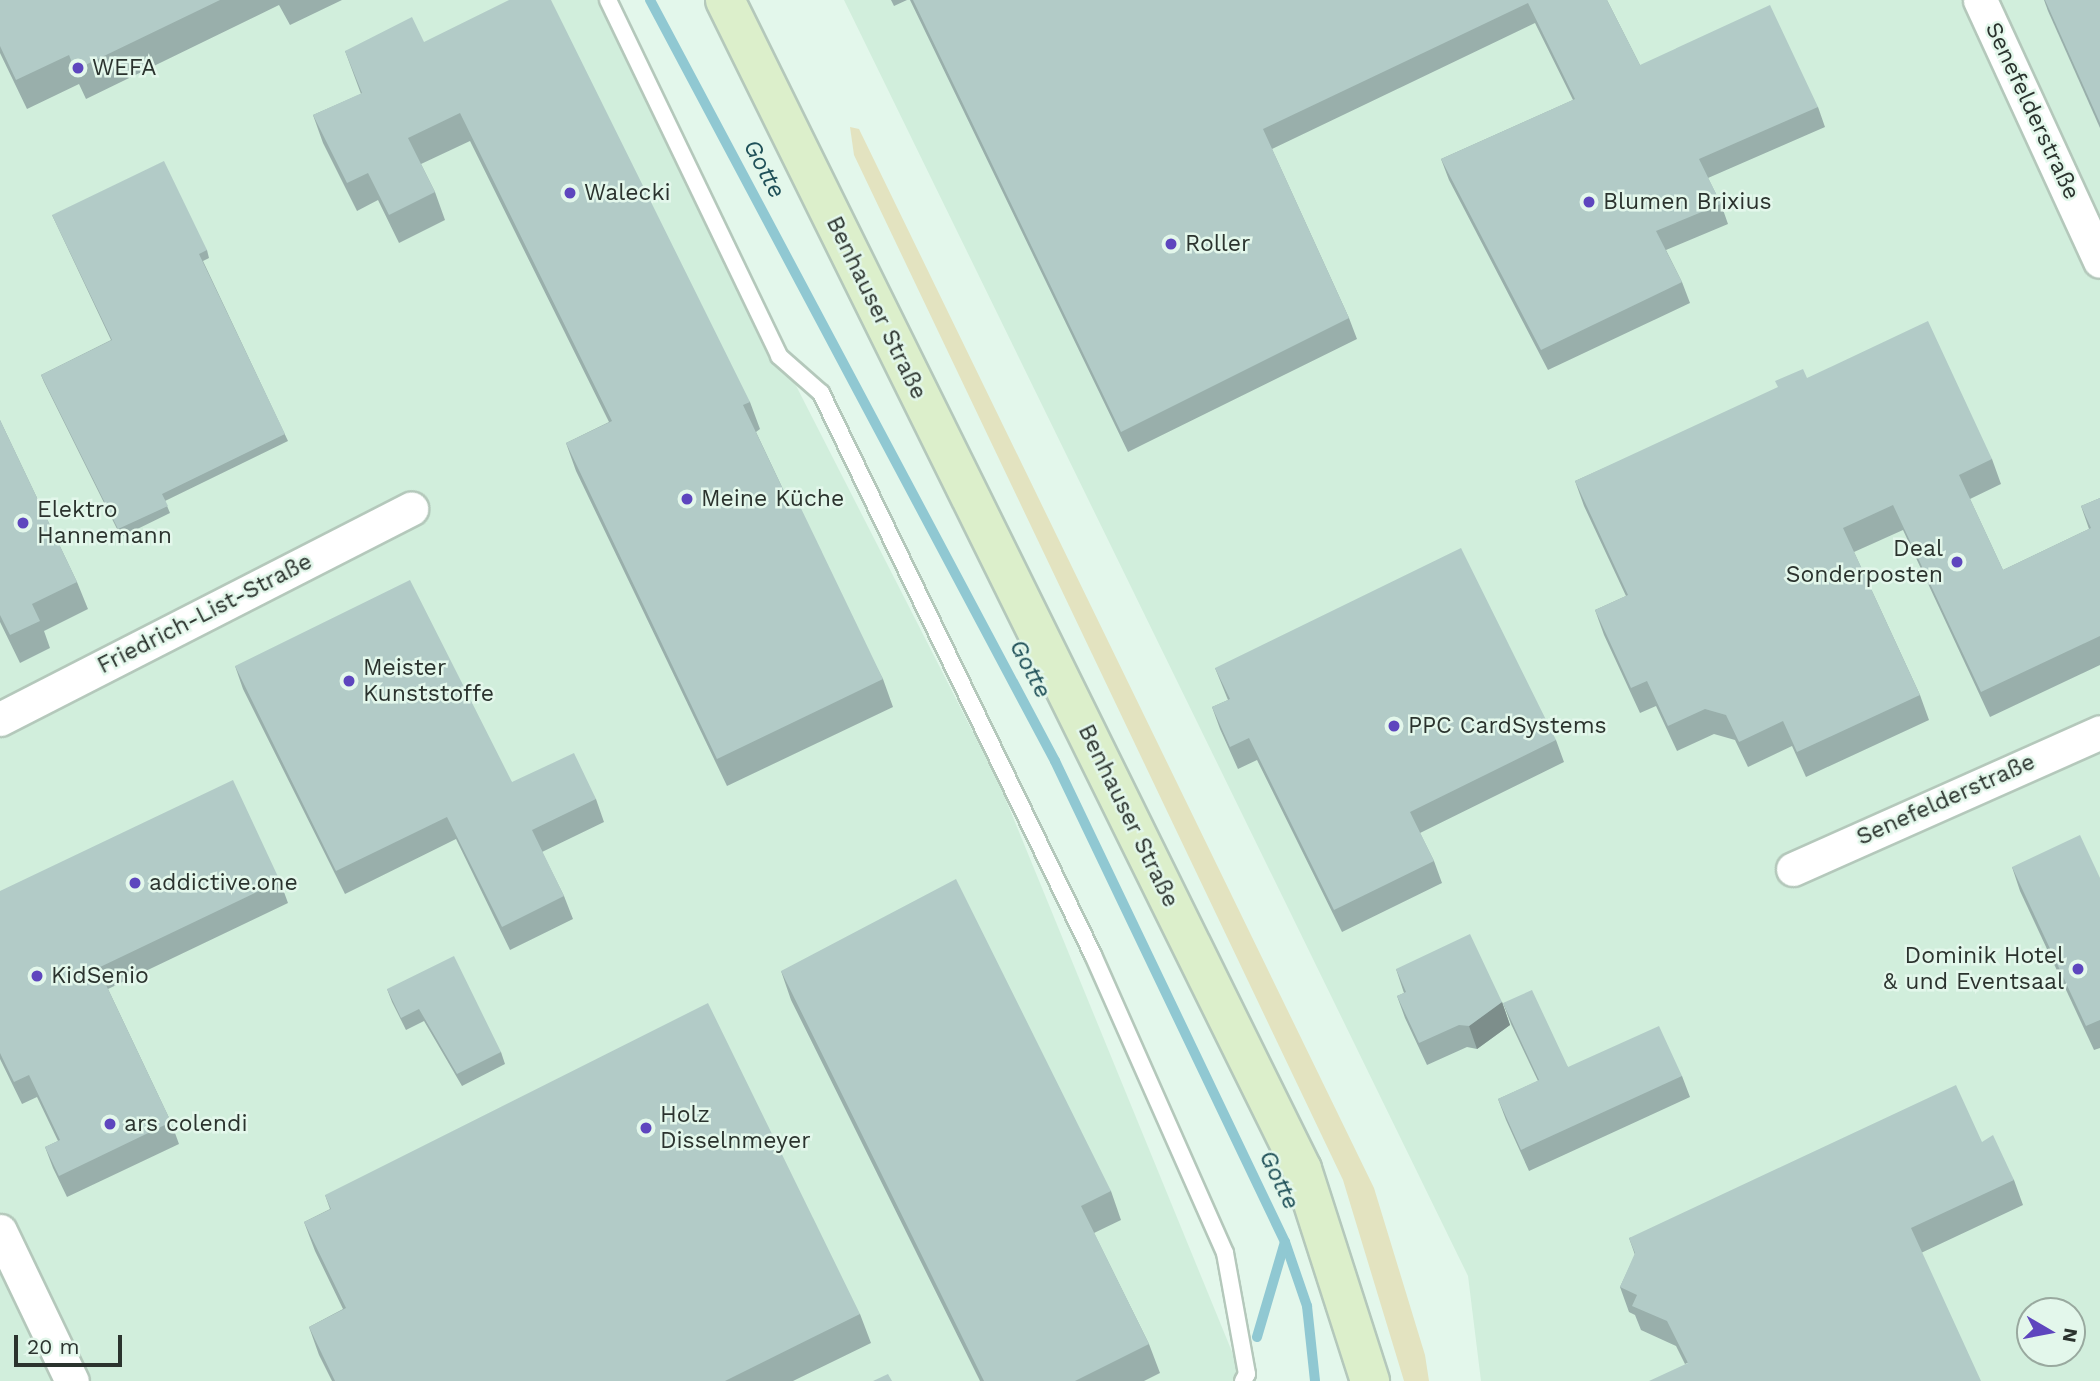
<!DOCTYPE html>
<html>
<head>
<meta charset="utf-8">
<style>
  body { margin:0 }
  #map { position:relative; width:2100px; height:1381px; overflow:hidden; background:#e3f7eb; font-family:"Work Sans",sans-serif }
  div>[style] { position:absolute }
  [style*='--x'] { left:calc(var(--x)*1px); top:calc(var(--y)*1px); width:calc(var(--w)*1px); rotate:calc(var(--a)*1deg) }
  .built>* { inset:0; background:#d1eedc }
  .green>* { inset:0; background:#e3e3c0 }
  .stream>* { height:10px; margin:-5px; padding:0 5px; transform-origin:5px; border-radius:5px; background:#90c8d2 }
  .roads { filter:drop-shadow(2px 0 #b4c8bb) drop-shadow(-2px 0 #b4c8bb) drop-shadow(0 2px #b4c8bb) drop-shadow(0 -2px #b4c8bb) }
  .service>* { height:16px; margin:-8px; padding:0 8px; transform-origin:8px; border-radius:8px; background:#fff }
  .minor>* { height:33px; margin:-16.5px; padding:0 16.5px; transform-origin:16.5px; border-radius:16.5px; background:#fff }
  .secondary>* { height:38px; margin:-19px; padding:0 19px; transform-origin:19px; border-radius:19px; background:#dcefcb }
  .wall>* { inset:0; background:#99afab }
  .shaded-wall>* { inset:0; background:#7d8e8b }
  .building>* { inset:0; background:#b2cbc7 }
  .dots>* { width:19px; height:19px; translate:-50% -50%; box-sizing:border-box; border:4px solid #e3f7eb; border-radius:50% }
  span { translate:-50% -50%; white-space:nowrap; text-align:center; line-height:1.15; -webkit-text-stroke:5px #e3f7eb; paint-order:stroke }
  .poi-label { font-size:23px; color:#2b332e }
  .left { translate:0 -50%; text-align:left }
  .right { translate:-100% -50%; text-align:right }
  .street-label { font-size:23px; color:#2b332e }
  .water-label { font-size:24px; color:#205159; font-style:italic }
  .north { position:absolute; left:2016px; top:1297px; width:70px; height:70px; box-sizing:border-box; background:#e3f7eb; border:2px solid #99a99f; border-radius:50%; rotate:100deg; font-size:19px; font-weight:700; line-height:28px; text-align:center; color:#2b332e }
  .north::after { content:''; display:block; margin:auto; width:24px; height:32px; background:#5e46be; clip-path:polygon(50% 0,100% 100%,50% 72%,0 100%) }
  .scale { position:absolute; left:14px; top:1335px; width:108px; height:32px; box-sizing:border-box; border:4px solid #2b332e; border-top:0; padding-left:9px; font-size:21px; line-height:24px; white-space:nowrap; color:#2b332e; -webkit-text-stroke:5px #e3f7eb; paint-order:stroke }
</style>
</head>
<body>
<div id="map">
  <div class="built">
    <div style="clip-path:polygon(0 0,599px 0,999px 783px,1244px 1381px,0 1381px)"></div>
    <div style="clip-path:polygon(evenodd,844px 0,2100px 0,2100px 1381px,1481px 1381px,1468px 1276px,844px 0,2030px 1311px,2072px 1311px,2072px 1353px,2030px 1353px,2030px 1311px)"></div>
  </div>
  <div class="green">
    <div style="clip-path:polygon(850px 127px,859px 129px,1374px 1188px,1425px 1355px,1429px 1381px,1404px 1381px,1343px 1180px,854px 155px)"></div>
  </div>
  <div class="stream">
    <div style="--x:650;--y:0;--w:862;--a:61.98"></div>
    <div style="--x:1055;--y:761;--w:533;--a:64.44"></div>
    <div style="--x:1285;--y:1242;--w:68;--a:71"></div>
    <div style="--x:1307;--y:1306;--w:75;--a:83.9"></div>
    <div style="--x:1257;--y:1337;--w:99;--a:-73.6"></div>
  </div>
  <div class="roads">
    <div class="service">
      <div style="--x:608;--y:0;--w:395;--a:64.3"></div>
      <div style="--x:779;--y:356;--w:56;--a:41.4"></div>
      <div style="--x:821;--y:393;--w:624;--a:64.17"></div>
      <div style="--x:1093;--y:955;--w:326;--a:66.1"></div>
      <div style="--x:1225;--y:1253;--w:123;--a:79.7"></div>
      <div style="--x:1247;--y:1374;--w:8;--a:120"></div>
    </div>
    <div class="minor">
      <div style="--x:1980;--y:0;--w:287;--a:65.3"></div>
      <div style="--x:0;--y:719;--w:462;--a:-27.1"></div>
      <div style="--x:1793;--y:869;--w:336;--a:-24"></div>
      <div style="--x:0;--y:1231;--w:166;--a:64.4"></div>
    </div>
    <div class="secondary">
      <div style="--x:725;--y:0;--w:1304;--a:63.73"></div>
      <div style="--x:1302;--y:1169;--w:223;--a:72.2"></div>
    </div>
  </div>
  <div class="wall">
    <div style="clip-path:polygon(0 0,342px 0,290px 25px,279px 5px,86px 99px,79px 84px,27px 109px,0 53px)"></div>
    <div style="clip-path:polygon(891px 0,907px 0,894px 6px)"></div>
    <div style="clip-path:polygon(910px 0,1607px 0,1640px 65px,1818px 107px,1825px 127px,1708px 178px,1721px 204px,1728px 224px,1666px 250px,1682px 282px,1690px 303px,1548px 370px,1449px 180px,1441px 159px,1573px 100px,1535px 23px,1272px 149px,1349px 318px,1357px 339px,1128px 452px)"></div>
    <div style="clip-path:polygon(2044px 0,2100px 0,2100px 128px,2048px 11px)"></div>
    <div style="clip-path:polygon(424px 42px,750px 402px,760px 429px,756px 432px,790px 504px,883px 679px,893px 707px,727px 786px,576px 471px,566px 443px,609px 422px,470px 141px,421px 164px,435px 192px,445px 220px,399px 243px,378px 200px,357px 211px,323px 143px,313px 115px,361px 94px,345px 51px)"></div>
    <div style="clip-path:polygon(52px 215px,207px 250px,209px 258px,203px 261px,288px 441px,165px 501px,170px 513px,121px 537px,44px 382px,41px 375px,111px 340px)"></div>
    <div style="clip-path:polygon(1807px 378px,1992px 459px,2001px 484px,1970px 499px,2003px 570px,2089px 529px,2081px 506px,2100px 498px,2100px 665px,1990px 717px,1903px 530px,1854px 552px,1920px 695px,1929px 720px,1806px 777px,1792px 746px,1748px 767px,1735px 740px,1714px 734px,1677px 751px,1656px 706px,1640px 713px,1604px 635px,1595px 610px,1626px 596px,1584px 506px,1575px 481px)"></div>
    <div style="clip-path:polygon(0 420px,77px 582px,88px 609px,44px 631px,50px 648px,20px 663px,0 622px)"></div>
    <div style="clip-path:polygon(235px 666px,512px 782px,596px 799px,604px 822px,542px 852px,564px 896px,573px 919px,510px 950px,456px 839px,345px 894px,243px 689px)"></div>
    <div style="clip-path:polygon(1215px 668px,1556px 740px,1564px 762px,1420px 833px,1434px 861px,1442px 883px,1342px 932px,1257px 760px,1238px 769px,1220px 729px,1212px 707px,1228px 700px)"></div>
    <div style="clip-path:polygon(2012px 867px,2100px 878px,2100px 1048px,2094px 1050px,2020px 891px)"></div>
    <div style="clip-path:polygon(280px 881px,288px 903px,108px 989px,171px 1122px,179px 1144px,67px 1197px,53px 1168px,45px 1147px,58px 1141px,37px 1097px,22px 1104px,0 1059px,0 891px)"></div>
    <div style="clip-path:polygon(1396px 969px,1502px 1002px,1510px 1025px,1477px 1049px,1467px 1047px,1427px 1065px,1405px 1018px,1397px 996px,1404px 993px)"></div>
    <div style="clip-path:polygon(781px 971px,1111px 1191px,1121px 1220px,1094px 1233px,1149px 1344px,1160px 1373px,1144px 1381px,980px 1381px,791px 1000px)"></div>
    <div style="clip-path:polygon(387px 989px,501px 1052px,505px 1064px,462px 1086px,424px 1021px,406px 1030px,392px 1002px)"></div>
    <div style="clip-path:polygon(1503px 1003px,1568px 1067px,1682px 1076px,1690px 1097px,1529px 1171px,1506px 1120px,1498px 1099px,1538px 1081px,1511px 1024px)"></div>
    <div style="clip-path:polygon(1982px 1142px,2014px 1180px,2023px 1205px,1685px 1364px,1676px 1346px,1641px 1330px,1635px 1315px,1629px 1312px,1620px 1287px,1635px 1255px,1629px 1238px)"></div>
    <div style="clip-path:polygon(325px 1195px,860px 1314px,871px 1343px,793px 1381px,332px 1381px,319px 1355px,309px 1327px,343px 1309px,315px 1251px,304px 1222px,330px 1209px)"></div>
  </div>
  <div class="shaded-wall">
    <div style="clip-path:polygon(1502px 1002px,1510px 1025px,1477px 1049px,1469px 1026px)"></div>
  </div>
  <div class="building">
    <div style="clip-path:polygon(0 0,220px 0,75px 70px,69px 55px,16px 80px,0 46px)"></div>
    <div style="clip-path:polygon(509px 0,551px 0,750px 402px,743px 405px,790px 504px,797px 500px,883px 679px,717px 759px,566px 443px,612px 421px,460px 113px,408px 138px,435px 192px,389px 215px,368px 173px,347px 183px,313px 115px,362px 93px,345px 51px,412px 17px,424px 42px)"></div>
    <div style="clip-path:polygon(913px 0,1607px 0,1640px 65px,1770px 5px,1818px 107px,1699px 159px,1721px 204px,1656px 231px,1682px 282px,1541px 350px,1441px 159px,1575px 99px,1528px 3px,1263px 129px,1349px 318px,1121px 432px)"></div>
    <div style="clip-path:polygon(2045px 0,2100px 0,2100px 123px)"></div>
    <div style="clip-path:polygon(164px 161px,207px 250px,199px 254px,285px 434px,162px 494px,168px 506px,118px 529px,41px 375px,112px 340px,52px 215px)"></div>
    <div style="clip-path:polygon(1928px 321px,1992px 459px,1959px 475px,2003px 570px,2091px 528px,2081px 506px,2100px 498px,2100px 636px,1981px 692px,1893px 505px,1843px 528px,1920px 695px,1797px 752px,1783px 721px,1739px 742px,1726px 715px,1705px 709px,1668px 726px,1647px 681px,1631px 688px,1595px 610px,1628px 595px,1575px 481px,1778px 387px,1775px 381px,1803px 369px,1807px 378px)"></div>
    <div style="clip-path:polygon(0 420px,77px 582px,32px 604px,40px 621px,10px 635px,0 615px)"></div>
    <div style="clip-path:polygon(1461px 548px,1556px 740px,1410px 812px,1434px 861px,1334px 910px,1249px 738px,1230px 747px,1212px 707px,1230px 699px,1215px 668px)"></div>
    <div style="clip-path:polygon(410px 580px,512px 782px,574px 753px,596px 799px,532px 830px,564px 896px,502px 927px,447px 817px,336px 871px,235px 666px)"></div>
    <div style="clip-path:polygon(233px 780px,280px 881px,98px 968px,171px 1122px,59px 1176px,45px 1147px,60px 1140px,29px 1075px,14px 1082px,0 1053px,0 891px)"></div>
    <div style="clip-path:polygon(2080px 835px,2100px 878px,2100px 1020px,2086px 1026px,2012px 867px)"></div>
    <div style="clip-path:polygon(956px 879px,1111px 1191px,1081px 1206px,1149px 1344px,1075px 1381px,984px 1381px,781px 971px)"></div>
    <div style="clip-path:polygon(1470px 934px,1502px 1002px,1469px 1026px,1459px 1025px,1419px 1043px,1397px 996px,1406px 992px,1396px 969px)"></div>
    <div style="clip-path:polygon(454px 956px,501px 1052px,457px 1074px,419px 1009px,401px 1018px,387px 989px)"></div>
    <div style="clip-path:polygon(1532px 990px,1568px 1067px,1659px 1026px,1682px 1076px,1521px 1150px,1498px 1099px,1539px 1080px,1503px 1003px)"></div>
    <div style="clip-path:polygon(708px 1003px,860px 1314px,725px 1381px,335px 1381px,309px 1327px,346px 1308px,304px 1222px,331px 1209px,325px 1195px)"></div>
    <div style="clip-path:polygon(1956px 1085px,1982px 1142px,1993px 1135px,2014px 1180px,1911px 1228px,1981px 1381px,1649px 1381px,1688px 1363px,1667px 1321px,1632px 1306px,1637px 1295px,1620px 1287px,1635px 1253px,1629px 1238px)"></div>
    <div style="clip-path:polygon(888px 1374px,892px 1381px,873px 1381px)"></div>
  </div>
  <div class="dots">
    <div style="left:78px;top:68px;background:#5e46be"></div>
    <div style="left:570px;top:193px;background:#5e46be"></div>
    <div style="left:1589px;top:202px;background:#5e46be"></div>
    <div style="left:1171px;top:244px;background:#5e46be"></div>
    <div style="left:687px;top:499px;background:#5e46be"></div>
    <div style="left:23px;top:523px;background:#5e46be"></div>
    <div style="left:1957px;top:562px;background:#5e46be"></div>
    <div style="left:349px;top:681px;background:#5e46be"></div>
    <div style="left:1394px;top:726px;background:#5e46be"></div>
    <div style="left:135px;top:883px;background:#5e46be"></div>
    <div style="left:2078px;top:969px;background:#5e46be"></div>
    <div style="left:37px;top:976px;background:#5e46be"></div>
    <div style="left:110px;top:1124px;background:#5e46be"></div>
    <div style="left:646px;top:1128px;background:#5e46be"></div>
  </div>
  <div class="poi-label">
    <span class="left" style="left:92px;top:68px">WEFA</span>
    <span class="left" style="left:584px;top:193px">Walecki</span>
    <span class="left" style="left:1603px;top:202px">Blumen Brixius</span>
    <span class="left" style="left:1185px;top:244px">Roller</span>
    <span class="left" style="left:701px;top:499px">Meine Küche</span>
    <span class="left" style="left:37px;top:523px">Elektro<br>Hannemann</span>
    <span class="right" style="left:1943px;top:562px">Deal<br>Sonderposten</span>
    <span class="left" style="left:363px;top:681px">Meister<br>Kunststoffe</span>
    <span class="left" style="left:1408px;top:726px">PPC CardSystems</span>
    <span class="left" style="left:149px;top:883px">addictive.one</span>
    <span class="right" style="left:2064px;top:969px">Dominik Hotel<br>&amp; und Eventsaal</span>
    <span class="left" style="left:51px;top:976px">KidSenio</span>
    <span class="left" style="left:660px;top:1128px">Holz<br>Disselnmeyer</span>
    <span class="left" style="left:124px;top:1124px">ars colendi</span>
  </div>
  <div class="street-label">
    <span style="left:2032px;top:111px;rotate:65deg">Senefelderstraße</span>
    <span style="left:876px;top:308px;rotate:64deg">Benhauser Straße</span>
    <span style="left:205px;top:614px;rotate:-27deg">Friedrich-List-Straße</span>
    <span style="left:1946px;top:800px;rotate:-24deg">Senefelderstraße</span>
    <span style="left:1128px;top:816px;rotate:64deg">Benhauser Straße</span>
  </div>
  <div class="water-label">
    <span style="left:764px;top:169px;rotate:62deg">Gotte</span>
    <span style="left:1030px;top:669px;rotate:62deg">Gotte</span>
    <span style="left:1279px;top:1180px;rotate:64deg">Gotte</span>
  </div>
  <div class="north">N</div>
  <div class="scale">20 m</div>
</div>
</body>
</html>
